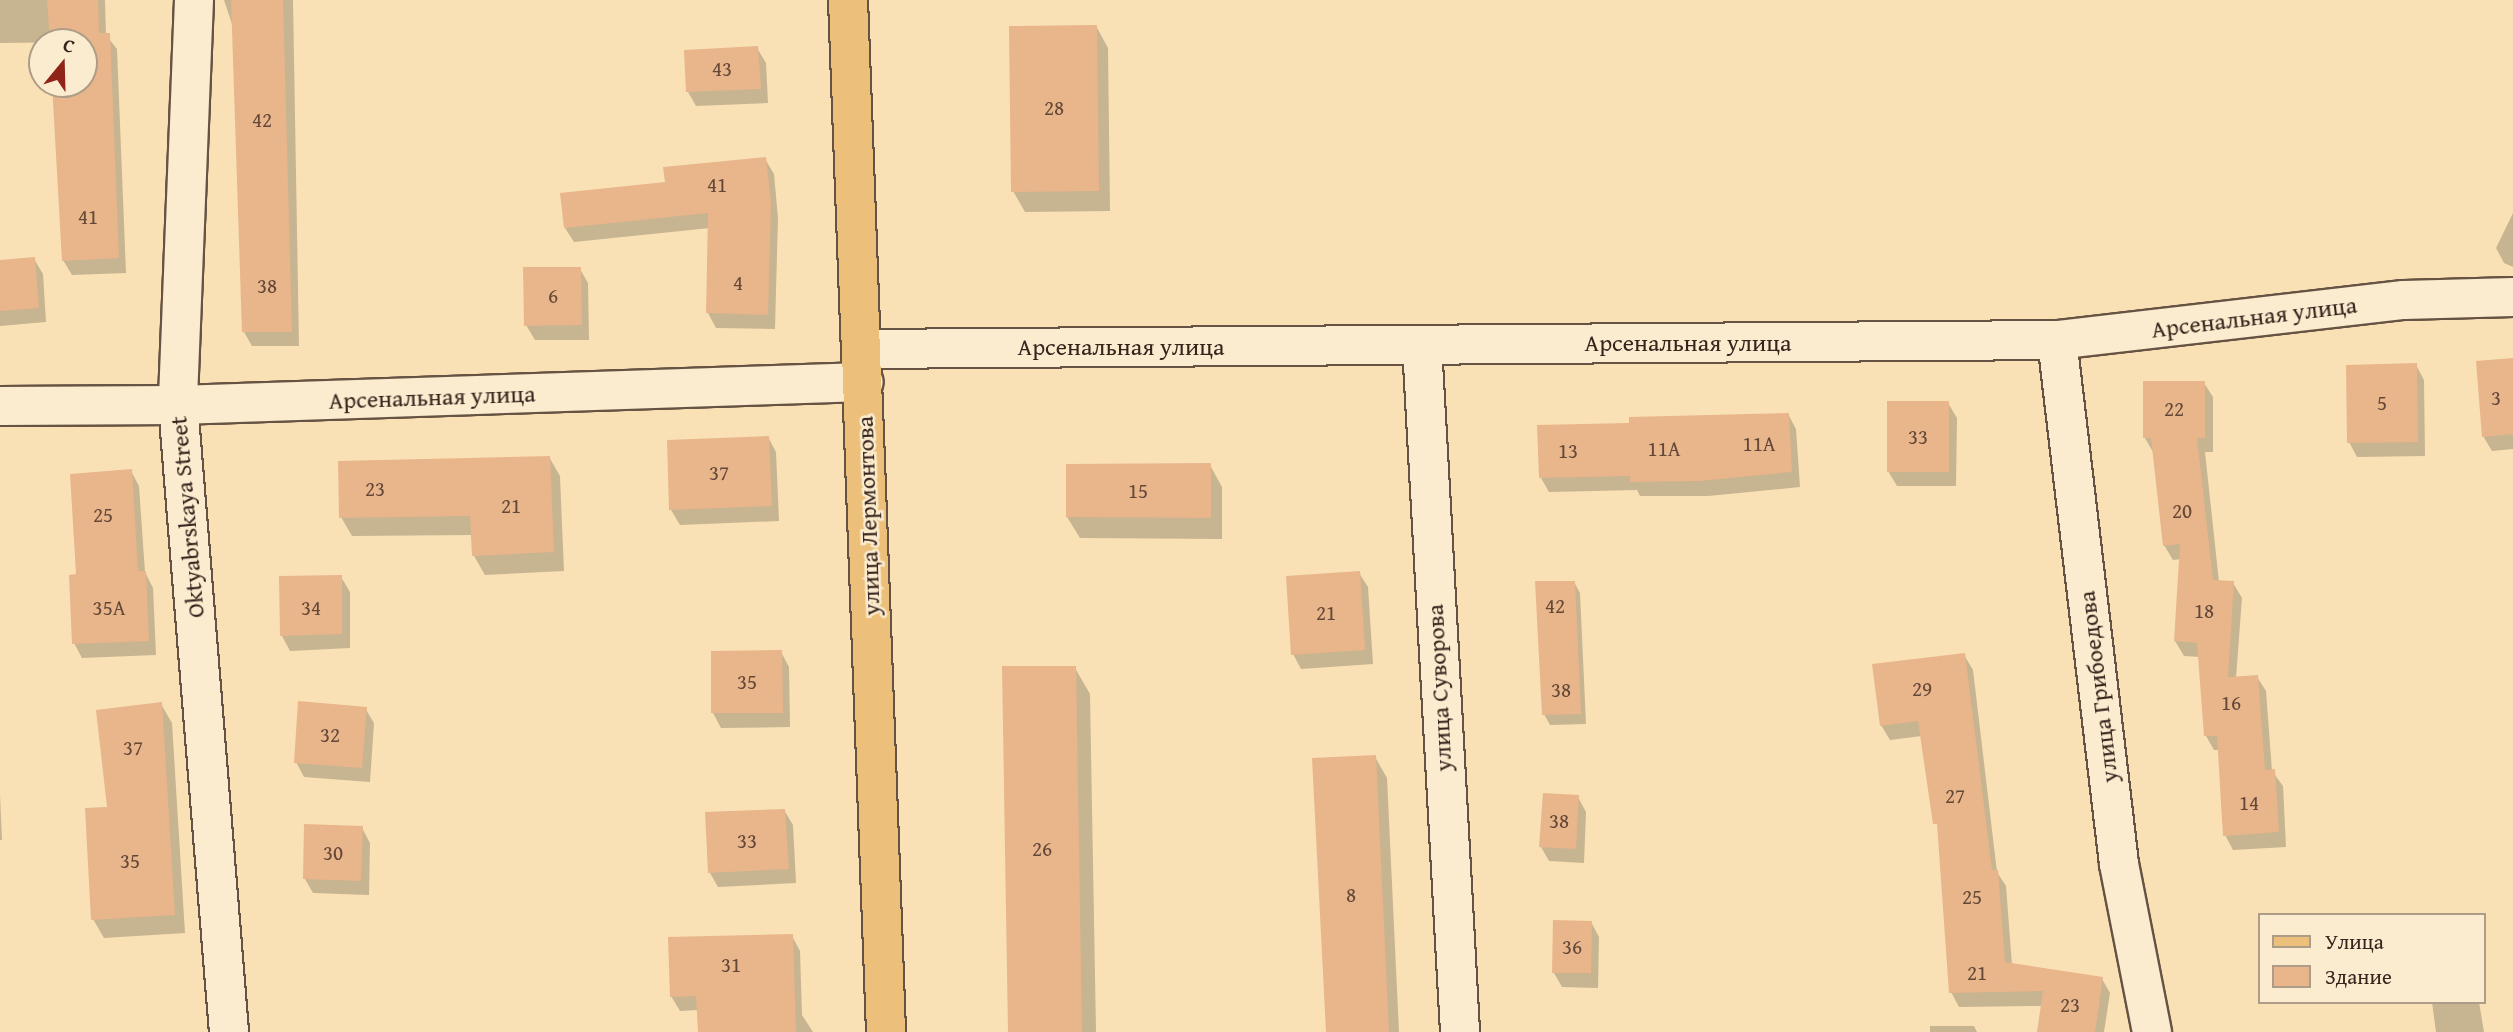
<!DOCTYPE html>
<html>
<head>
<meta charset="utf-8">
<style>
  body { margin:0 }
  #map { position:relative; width:2513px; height:1032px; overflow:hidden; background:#f9e1b5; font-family:"Gentium Book Plus",serif }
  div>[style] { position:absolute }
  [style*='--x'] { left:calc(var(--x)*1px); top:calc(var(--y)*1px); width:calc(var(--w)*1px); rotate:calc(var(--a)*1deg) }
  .shadow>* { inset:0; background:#0003 }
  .building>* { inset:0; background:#e9b58b }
  .roads { filter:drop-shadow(2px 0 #675343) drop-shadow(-2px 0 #675343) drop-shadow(0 2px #675343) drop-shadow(0 -2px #675343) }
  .minor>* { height:38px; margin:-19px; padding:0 19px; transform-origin:19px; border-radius:19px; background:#fbeccf }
  .major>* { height:38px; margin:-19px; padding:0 19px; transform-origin:19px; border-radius:19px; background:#ecc07a }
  span { translate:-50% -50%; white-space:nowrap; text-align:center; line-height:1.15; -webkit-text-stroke:5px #fbeccf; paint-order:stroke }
  .number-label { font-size:21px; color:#634838 }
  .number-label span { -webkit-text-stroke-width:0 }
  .street-label { font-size:24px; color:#36241d }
  .legend { position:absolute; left:2258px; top:913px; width:228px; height:91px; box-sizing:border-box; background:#fbeccf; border:2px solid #ac9c88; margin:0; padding:9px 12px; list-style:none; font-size:21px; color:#36241d }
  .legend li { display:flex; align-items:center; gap:14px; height:35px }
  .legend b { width:35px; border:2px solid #ac9c88 }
  .north { position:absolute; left:28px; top:28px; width:70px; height:70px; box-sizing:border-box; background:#fbeccf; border:2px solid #ac9c88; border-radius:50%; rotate:19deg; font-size:19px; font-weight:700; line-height:28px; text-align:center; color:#36241d }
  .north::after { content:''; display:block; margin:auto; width:24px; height:32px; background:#8f2418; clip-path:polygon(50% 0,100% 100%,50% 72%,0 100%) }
</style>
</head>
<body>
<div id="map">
  <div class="shadow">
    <div style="clip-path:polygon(0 0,105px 0,106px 35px,117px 49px,126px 273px,72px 275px,63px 260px,54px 84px,84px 84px,84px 42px,0 43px)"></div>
    <div style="clip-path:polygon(224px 0,293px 0,299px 346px,252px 346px,244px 332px,234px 30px)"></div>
    <div style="clip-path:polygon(1096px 26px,1108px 48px,1110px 211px,1025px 212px,1013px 191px)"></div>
    <div style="clip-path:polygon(757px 48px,766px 63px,768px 103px,696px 106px,688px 92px)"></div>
    <div style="clip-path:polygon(765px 159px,774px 174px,778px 218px,775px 329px,716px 328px,708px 313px,710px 228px,574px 242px,565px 228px)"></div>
    <div style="clip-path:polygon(2513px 213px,2513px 267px,2504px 263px,2496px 248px)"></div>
    <div style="clip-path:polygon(34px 259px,43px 274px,46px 322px,0 326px,0 262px)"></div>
    <div style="clip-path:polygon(580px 269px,588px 283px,589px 340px,535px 340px,526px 325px)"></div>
    <div style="clip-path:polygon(2513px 360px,2513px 449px,2492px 451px,2483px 436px)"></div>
    <div style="clip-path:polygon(2416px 365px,2424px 380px,2425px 456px,2357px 457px,2349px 442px)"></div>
    <div style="clip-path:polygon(2204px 383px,2213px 397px,2213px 452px,2205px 452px,2219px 582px,2233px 583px,2242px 598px,2236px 678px,2257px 677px,2266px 691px,2272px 771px,2283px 786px,2286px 847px,2233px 850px,2225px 835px,2219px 750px,2214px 750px,2206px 736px,2200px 657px,2184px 656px,2175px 641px,2181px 559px,2173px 560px,2164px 545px,2153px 452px,2145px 438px)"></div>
    <div style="clip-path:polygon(1948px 403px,1957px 418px,1956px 486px,1897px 486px,1888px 471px)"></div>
    <div style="clip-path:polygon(1788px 414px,1796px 429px,1800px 487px,1708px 496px,1640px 496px,1637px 490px,1549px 492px,1541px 478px,1631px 425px)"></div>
    <div style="clip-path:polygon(768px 437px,776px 452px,779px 521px,680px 525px,671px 510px,668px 441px)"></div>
    <div style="clip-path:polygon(549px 457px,560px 476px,564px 571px,485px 575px,474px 556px,473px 535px,352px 536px,341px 517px)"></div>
    <div style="clip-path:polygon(1210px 465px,1222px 487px,1222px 539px,1080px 538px,1067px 517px)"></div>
    <div style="clip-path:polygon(131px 471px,139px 486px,145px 572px,153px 588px,156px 655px,82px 658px,74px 643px,78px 576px)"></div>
    <div style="clip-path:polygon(1359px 573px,1368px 587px,1373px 664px,1301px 669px,1293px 654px)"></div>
    <div style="clip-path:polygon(341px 577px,350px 592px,350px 648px,290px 651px,282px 636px)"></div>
    <div style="clip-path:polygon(1574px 582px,1580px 593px,1586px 724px,1550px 725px,1544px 714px)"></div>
    <div style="clip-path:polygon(781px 652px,789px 667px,790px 727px,721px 728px,713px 713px)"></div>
    <div style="clip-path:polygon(1964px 655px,1973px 670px,1997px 872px,2006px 886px,2012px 965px,2102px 979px,2110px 993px,2104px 1032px,2038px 1032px,2042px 1006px,1959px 1007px,1951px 992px,1939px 831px,1922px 736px,1890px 740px,1881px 725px)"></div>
    <div style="clip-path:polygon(1075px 668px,1090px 694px,1096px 1032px,1009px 1032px)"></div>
    <div style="clip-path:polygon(161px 704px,172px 723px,185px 933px,104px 938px,93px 919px,108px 809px)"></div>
    <div style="clip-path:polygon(365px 708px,374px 723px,370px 782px,304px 777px,296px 762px)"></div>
    <div style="clip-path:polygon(1375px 757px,1387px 778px,1399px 1032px,1328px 1032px)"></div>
    <div style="clip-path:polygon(0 794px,2px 840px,0 840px)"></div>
    <div style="clip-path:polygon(1578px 797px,1586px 812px,1584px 863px,1549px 861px,1541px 847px)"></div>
    <div style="clip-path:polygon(784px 810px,793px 825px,796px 883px,718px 887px,710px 873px)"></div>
    <div style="clip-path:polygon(362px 828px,370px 843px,369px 895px,313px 893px,305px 879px)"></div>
    <div style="clip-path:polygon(1591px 922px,1599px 937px,1598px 988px,1562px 987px,1554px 973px)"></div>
    <div style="clip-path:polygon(792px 936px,800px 951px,802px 1015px,813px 1032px,700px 1032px,698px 1010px,680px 1011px,671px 996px)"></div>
    <div style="clip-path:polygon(2432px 1002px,2479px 1002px,2484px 1032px,2436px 1032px)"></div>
    <div style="clip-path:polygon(1930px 1026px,1974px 1026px,1977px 1032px,1930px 1032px)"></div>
  </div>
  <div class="building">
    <div style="clip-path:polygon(47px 0,98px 0,99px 33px,110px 33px,119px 258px,62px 261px,52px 84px,84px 84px,84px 42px,50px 42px)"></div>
    <div style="clip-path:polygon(231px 0,283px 0,292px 332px,242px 332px)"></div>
    <div style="clip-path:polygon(1097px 25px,1099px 191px,1011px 192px,1009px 26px)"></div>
    <div style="clip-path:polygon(758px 46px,761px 89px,686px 92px,684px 50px)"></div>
    <div style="clip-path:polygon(766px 157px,771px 202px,768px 315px,706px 313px,708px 213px,564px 228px,560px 193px,665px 182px,663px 167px)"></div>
    <div style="clip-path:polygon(35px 257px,39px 308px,0 311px,0 260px)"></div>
    <div style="clip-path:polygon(523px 267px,581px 267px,582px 325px,524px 326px)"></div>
    <div style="clip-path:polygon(2513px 358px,2513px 434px,2482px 437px,2476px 361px)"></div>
    <div style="clip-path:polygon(2417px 363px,2418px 442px,2347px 443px,2346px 365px)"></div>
    <div style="clip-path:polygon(2143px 381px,2205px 381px,2205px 438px,2197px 438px,2213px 580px,2234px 581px,2228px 677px,2258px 675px,2265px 770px,2275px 769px,2279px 832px,2223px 836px,2217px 736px,2204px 736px,2197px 643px,2174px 641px,2180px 544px,2163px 546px,2151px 438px,2143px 438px)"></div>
    <div style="clip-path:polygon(1887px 401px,1949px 401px,1949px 472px,1887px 472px)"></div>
    <div style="clip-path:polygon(1789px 413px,1792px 472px,1699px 481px,1630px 482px,1630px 476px,1539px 478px,1537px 425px,1629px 423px,1629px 417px)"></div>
    <div style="clip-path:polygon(769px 436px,772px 506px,669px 510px,667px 440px)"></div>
    <div style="clip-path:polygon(550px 456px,554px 552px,472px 556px,470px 516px,339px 518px,338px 461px)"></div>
    <div style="clip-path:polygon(1211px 463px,1211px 518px,1066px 517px,1066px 464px)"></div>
    <div style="clip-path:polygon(132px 469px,138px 571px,146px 571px,149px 641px,72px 644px,69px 575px,76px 574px,70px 474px)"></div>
    <div style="clip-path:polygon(1360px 571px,1365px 650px,1291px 655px,1286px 576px)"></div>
    <div style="clip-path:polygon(342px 575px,342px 634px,280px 636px,279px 576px)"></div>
    <div style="clip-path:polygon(1535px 581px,1575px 581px,1581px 714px,1542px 715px)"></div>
    <div style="clip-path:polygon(782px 650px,783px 713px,711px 713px,711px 651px)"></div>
    <div style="clip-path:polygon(1965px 653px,1992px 870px,1998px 870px,2005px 962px,2103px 977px,2095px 1032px,2037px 1032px,2043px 991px,1949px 993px,1937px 824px,1933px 824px,1918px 721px,1880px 726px,1872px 664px)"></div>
    <div style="clip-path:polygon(1002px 666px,1076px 666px,1082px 1032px,1008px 1032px)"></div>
    <div style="clip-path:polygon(298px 701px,367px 707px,362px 768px,294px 763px)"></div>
    <div style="clip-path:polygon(162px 702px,175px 915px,91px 920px,85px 808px,107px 807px,96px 710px)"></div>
    <div style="clip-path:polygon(1376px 755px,1389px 1032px,1326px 1032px,1312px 758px)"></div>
    <div style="clip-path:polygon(1543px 793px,1579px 795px,1576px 849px,1539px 847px)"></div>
    <div style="clip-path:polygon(785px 809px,789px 869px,708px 873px,705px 812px)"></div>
    <div style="clip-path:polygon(304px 824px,363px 826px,361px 881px,303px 879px)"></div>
    <div style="clip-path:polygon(1553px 920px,1592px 921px,1591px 973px,1552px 973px)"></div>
    <div style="clip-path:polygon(793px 934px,796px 1032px,698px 1032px,696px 996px,670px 997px,668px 937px)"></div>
  </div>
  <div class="roads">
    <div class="minor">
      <div style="--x:194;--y:0;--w:405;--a:92.3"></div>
      <div style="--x:178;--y:405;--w:629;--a:85.35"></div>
      <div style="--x:2057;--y:340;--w:528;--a:83.25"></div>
      <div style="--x:2119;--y:864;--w:171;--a:78.9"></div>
      <div style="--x:1422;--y:345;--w:688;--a:86.83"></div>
      <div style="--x:861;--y:349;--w:1196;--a:-0.43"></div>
      <div style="--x:2057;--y:340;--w:349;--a:-6.6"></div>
      <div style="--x:2404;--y:300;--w:109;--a:-1.6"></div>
      <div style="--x:0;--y:406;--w:178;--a:-0.3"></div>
      <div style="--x:178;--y:405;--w:686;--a:-1.92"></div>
    </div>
    <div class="major">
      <div style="--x:848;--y:0;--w:1033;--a:87.89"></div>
    </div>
  </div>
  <div class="number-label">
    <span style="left:722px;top:69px">43</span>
    <span style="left:1054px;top:108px">28</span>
    <span style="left:262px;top:120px">42</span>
    <span style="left:717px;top:185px">41</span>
    <span style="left:88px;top:217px">41</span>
    <span style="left:738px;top:283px">4</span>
    <span style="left:267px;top:286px">38</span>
    <span style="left:553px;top:296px">6</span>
    <span style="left:2496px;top:398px">3</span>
    <span style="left:2382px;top:403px">5</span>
    <span style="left:2174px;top:409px">22</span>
    <span style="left:1918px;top:437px">33</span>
    <span style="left:1759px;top:444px">11А</span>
    <span style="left:1664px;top:449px">11А</span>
    <span style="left:1568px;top:451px">13</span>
    <span style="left:719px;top:473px">37</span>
    <span style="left:375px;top:489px">23</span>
    <span style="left:1138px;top:491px">15</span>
    <span style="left:511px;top:506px">21</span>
    <span style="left:2182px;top:511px">20</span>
    <span style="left:103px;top:515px">25</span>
    <span style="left:1555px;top:606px">42</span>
    <span style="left:109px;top:608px">35А</span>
    <span style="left:311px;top:608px">34</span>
    <span style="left:2204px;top:611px">18</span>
    <span style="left:1326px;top:613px">21</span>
    <span style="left:747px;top:682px">35</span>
    <span style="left:1922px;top:689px">29</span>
    <span style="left:1561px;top:690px">38</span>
    <span style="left:2231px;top:703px">16</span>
    <span style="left:330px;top:735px">32</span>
    <span style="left:133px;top:748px">37</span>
    <span style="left:1955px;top:796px">27</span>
    <span style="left:2249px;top:803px">14</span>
    <span style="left:1559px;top:821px">38</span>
    <span style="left:747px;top:841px">33</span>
    <span style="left:1042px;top:849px">26</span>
    <span style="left:333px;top:853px">30</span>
    <span style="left:130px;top:861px">35</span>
    <span style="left:1351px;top:895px">8</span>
    <span style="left:1972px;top:897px">25</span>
    <span style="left:1572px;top:947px">36</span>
    <span style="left:731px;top:965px">31</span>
    <span style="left:1977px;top:973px">21</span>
    <span style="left:2070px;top:1005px">23</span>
  </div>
  <div class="street-label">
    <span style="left:2254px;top:317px;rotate:-7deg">Арсенальная улица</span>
    <span style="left:1688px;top:343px">Арсенальная улица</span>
    <span style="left:1121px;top:347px">Арсенальная улица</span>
    <span style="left:432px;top:397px;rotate:-2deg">Арсенальная улица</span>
    <span style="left:868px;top:516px;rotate:-92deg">улица Лермонтова</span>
    <span style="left:187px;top:517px;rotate:-95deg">Oktyabrskaya Street</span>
    <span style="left:2098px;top:687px;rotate:-97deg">улица Грибоедова</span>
    <span style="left:1439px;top:688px;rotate:-93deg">улица Суворова</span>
  </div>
  <ul class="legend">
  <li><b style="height:9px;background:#ecc07a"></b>Улица</li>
  <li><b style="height:19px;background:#e9b58b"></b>Здание</li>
  </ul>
  <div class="north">С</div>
</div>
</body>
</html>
